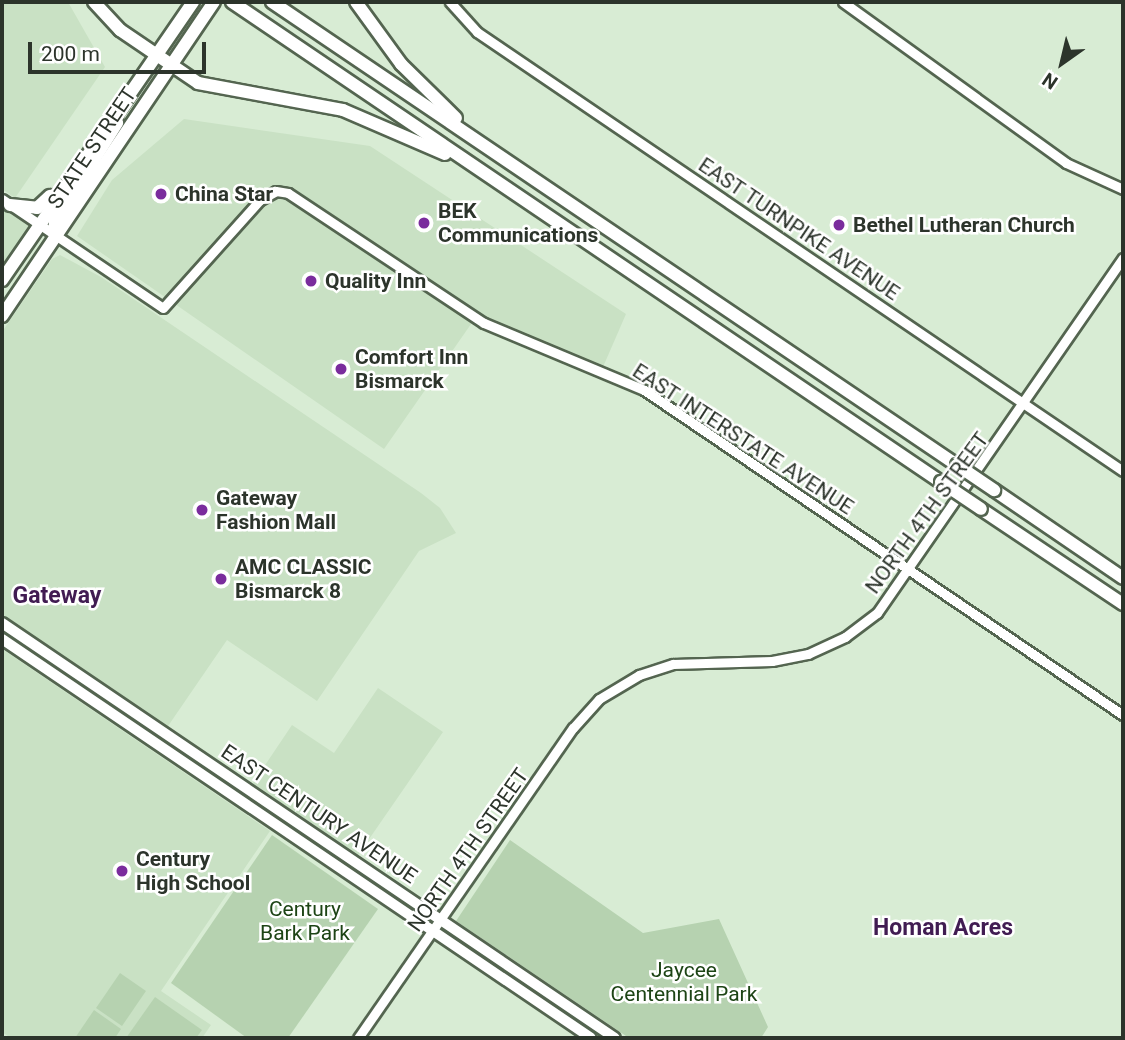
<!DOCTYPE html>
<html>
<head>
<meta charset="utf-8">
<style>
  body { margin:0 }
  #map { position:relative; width:1125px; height:1040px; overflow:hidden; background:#d8ecd4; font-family:Roboto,sans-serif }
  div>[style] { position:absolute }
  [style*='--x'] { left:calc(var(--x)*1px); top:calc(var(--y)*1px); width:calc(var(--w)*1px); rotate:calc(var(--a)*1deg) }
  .built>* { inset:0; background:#c9e1c4 }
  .green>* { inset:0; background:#b6d2b0 }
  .roads { filter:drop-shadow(2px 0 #546550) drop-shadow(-2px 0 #546550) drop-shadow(0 2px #546550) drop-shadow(0 -2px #546550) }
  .minor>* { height:9px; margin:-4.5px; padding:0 4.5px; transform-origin:4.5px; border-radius:4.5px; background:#fff }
  .major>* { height:10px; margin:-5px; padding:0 5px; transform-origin:5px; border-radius:5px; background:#fff }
  .highway>* { height:12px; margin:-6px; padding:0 6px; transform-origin:6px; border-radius:6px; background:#fff }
  .bridges { filter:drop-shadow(2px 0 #546550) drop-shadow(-2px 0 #546550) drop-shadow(0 2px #546550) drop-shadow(0 -2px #546550) }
  .highway-bridge>* { height:12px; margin:-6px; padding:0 6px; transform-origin:6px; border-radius:6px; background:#fff }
  .dots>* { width:19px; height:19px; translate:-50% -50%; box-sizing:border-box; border:4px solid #fff; border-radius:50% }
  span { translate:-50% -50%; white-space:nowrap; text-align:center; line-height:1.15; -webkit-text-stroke:5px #fff; paint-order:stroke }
  .street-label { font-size:21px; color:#2c342b }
  .poi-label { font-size:21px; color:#2c342b; font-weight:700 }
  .left { translate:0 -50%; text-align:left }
  .park-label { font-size:21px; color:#1d4415 }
  .neighbourhood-label { font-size:23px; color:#411c52; font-weight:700 }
  .frame { position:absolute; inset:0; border:4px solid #2c342b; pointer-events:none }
  .north { position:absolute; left:1027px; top:28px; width:70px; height:70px; -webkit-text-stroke:5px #fff; paint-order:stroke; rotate:214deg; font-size:19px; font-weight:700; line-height:28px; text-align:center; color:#2c342b }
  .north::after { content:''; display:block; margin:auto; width:24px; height:32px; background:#2c342b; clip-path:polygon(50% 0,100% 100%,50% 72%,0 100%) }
  .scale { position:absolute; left:28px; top:42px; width:178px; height:32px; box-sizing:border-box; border:4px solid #2c342b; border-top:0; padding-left:9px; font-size:21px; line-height:24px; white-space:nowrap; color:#2c342b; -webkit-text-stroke:5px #fff; paint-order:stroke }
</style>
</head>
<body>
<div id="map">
  <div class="built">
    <div style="clip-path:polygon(2px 2px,68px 2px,105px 67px,15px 198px,2px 189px)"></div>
    <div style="clip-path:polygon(184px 119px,370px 146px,626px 314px,603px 367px,478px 314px,384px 449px,77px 236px,112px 180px)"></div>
    <div style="clip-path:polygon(2px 205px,31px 225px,2px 267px)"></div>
    <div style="clip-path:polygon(60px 255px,101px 277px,421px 493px,440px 508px,456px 533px,419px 551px,317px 701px,227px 640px,166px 729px,2px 617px,2px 332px,52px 259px)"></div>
    <div style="clip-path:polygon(2px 649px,270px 831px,161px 991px,211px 1025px,202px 1038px,11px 1038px,2px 1032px)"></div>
    <div style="clip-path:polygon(378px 688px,443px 732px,356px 858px,251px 786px,292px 725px,334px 753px)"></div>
  </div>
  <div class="green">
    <div style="clip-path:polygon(272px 835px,378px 909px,288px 1038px,247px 1038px,171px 983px)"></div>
    <div style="clip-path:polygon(510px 840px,643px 933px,719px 919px,768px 1027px,761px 1038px,629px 1038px,456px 921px)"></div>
    <div style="clip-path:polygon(120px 973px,146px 991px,122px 1026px,96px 1008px)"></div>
    <div style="clip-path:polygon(155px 997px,202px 1030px,196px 1038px,126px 1038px)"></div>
    <div style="clip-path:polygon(94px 1010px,121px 1029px,115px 1038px,75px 1038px)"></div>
  </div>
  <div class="roads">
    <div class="minor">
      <div style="--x:450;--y:2;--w:40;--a:48"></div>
      <div style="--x:477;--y:32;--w:781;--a:34.2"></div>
      <div style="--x:843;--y:2;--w:275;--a:35.8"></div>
      <div style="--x:1066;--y:163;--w:63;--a:24.5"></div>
      <div style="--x:2;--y:199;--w:194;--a:34.1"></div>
      <div style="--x:163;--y:308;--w:145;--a:-48.1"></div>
      <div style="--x:260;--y:200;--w:18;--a:-29"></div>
      <div style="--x:276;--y:191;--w:12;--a:9"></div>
      <div style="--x:288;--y:193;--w:235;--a:33.6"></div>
      <div style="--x:484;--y:323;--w:173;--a:22.7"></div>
      <div style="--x:644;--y:390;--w:579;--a:34.16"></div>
      <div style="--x:358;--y:1038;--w:377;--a:-55.3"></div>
      <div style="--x:573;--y:728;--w:39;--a:-48"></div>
      <div style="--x:599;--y:699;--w:47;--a:-31"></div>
      <div style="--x:639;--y:675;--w:36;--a:-18"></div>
      <div style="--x:673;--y:664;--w:99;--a:-1.7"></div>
      <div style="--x:772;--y:661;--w:37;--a:-11"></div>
      <div style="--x:808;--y:654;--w:41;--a:-24.7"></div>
      <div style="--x:845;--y:637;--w:40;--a:-37"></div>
      <div style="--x:877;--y:613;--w:432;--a:-55.3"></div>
    </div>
    <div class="major">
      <div style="--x:2;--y:623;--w:740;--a:34.1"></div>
      <div style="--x:2;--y:639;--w:711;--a:34.11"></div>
    </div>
    <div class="highway">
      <div style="--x:94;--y:2;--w:38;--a:47"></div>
      <div style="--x:120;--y:30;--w:94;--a:34.2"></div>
      <div style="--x:198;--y:83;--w:147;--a:10.5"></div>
      <div style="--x:343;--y:110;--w:111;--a:23.3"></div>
      <div style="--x:232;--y:2;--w:856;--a:34.1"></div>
      <div style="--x:272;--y:2;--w:827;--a:34.06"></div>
      <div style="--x:356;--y:2;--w:77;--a:54"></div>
      <div style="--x:401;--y:64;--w:77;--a:44.5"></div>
      <div style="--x:10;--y:205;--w:27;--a:6"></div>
      <div style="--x:37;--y:208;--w:18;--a:-43"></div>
      <div style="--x:54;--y:233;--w:11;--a:-85"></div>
      <div style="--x:55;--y:222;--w:117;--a:-57.9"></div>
      <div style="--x:2;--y:280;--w:337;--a:-55.5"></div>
      <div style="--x:2;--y:316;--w:379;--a:-56"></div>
      <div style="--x:994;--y:490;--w:156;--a:34.3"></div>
      <div style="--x:981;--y:509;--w:171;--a:33.8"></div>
    </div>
  </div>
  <div class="bridges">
    <div class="highway-bridge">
      <div style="--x:957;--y:465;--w:45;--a:34"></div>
      <div style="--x:941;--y:482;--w:48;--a:34"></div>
    </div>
  </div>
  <div class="dots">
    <div style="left:161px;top:194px;background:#7a2c9d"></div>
    <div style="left:424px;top:223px;background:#7a2c9d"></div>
    <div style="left:839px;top:225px;background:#7a2c9d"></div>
    <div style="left:311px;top:281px;background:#7a2c9d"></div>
    <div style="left:341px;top:369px;background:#7a2c9d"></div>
    <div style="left:202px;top:510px;background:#7a2c9d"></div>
    <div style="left:221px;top:579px;background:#7a2c9d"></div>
    <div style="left:122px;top:871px;background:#7a2c9d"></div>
  </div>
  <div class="street-label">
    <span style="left:92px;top:148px;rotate:-56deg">STATE STREET</span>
    <span style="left:799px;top:229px;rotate:34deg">EAST TURNPIKE AVENUE</span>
    <span style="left:743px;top:439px;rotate:33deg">EAST INTERSTATE AVENUE</span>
    <span style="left:927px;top:513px;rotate:-54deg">NORTH 4TH STREET</span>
    <span style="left:319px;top:814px;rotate:34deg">EAST CENTURY AVENUE</span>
    <span style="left:468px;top:850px;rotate:-55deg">NORTH 4TH STREET</span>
  </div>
  <div class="poi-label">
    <span class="left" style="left:175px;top:194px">China Star</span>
    <span class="left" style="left:438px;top:223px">BEK<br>Communications</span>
    <span class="left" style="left:853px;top:225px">Bethel Lutheran Church</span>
    <span class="left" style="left:325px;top:281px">Quality Inn</span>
    <span class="left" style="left:355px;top:369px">Comfort Inn<br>Bismarck</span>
    <span class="left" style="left:216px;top:510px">Gateway<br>Fashion Mall</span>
    <span class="left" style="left:235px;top:579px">AMC CLASSIC<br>Bismarck 8</span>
    <span class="left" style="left:136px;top:871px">Century<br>High School</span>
  </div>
  <div class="park-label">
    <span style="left:305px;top:921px">Century<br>Bark Park</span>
    <span style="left:684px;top:982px">Jaycee<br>Centennial Park</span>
  </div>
  <div class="neighbourhood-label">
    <span style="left:57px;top:596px">Gateway</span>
    <span style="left:943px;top:928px">Homan Acres</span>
  </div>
  <div class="frame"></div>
  <div class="north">N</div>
  <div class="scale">200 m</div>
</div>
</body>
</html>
